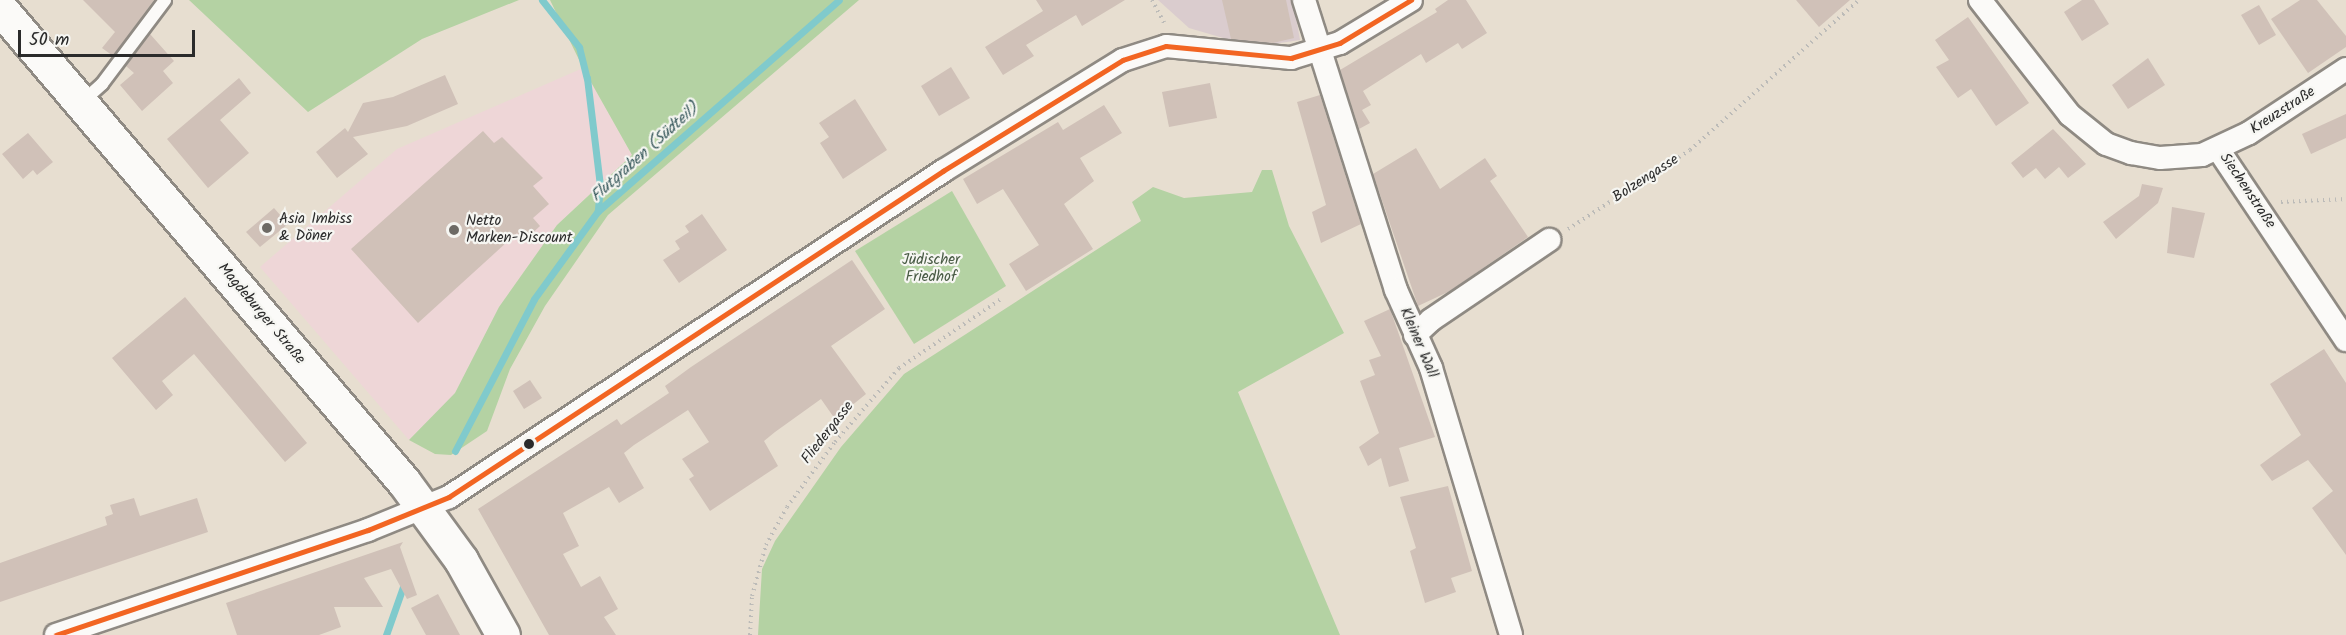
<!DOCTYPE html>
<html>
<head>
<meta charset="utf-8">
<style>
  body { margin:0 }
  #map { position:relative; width:2346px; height:635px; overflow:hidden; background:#e7ded0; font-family:Kalam,sans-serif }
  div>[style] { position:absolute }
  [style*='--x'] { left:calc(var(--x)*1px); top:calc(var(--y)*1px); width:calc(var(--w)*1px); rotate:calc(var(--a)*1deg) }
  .built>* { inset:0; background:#eed6d7 }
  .industrial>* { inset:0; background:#daccce }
  .green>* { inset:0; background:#b4d2a3 }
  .stream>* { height:7px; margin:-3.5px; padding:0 3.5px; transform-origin:3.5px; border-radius:3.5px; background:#80cacc }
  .building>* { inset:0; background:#d0c1b8 }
  .path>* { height:4px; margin-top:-2px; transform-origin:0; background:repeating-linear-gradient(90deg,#bcbbb8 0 1.5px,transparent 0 6px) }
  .roads { filter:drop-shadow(2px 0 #8f8a83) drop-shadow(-2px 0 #8f8a83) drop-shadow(0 2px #8f8a83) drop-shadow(0 -2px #8f8a83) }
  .lane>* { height:12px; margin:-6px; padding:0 6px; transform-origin:6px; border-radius:6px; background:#fbfaf8 }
  .street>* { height:22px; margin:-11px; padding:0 11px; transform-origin:11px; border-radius:11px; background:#fbfaf8 }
  .primary>* { height:33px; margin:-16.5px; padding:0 16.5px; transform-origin:16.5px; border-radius:16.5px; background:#fbfaf8 }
  .bus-1>* { height:4.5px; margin:-2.25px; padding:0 2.25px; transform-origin:2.25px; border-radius:2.25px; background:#f26522 }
  .dots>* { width:16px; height:16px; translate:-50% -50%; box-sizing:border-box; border:3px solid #f6f6f2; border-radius:50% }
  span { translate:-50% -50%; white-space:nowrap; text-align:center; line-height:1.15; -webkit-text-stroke:4.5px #f6f6f2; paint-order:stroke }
  .street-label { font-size:15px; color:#2b2b2b }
  .poi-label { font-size:15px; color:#2b2b2b }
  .left { translate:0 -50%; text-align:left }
  .park-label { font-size:15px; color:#485a44 }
  .water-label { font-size:16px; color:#37585b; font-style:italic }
  .scale { position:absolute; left:18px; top:30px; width:177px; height:27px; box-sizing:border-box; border:3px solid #2b2b2b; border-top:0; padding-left:8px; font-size:18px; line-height:21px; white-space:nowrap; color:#2b2b2b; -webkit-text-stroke:4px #f6f6f2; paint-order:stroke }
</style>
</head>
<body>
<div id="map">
  <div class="built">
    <div style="clip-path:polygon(583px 68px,632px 155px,557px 225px,499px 307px,455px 393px,409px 440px,260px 267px,397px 149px)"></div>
  </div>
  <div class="industrial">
    <div style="clip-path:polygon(1158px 0,1293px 0,1300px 40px,1254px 47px,1189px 28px)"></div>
  </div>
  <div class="green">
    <div style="clip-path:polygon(189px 0,519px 0,422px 39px,308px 112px)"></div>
    <div style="clip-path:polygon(550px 0,859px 0,608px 215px,545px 306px,510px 369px,487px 431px,451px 455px,435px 454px,409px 440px,455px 393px,499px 307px,557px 225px,632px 155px,583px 68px)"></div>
    <div style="clip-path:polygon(1262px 170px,1272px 170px,1289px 226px,1344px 333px,1238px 392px,1340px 635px,758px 635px,762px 569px,775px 541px,841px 447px,904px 374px,1141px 221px,1132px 202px,1153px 187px,1184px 198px,1252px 192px)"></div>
    <div style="clip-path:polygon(952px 191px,1006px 286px,914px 344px,855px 251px)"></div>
  </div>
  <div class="stream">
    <div style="--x:542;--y:0;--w:60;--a:51.8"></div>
    <div style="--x:579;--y:47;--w:32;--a:76"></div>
    <div style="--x:587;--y:78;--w:109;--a:83.1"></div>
    <div style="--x:600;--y:186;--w:25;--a:95"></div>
    <div style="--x:455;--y:451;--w:171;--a:-62.5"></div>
    <div style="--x:534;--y:299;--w:109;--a:-54"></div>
    <div style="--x:598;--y:211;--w:320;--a:-41.2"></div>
    <div style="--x:386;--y:635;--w:54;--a:-70.6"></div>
  </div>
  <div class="building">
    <div style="clip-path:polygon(83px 0,154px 0,113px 56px,102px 48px,115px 32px)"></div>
    <div style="clip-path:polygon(1036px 0,1125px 0,1082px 26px,1076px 15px,1026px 45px,1034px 56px,1003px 75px,985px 47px,1043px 11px)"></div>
    <div style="clip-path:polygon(1222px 0,1286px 0,1294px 38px,1273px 43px,1231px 39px)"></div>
    <div style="clip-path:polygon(1448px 0,1466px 0,1487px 33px,1462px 49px,1458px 43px,1426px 63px,1421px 54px,1363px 91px,1371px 105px,1362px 110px,1370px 123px,1359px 129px,1340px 70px,1437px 12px,1435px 9px)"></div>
    <div style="clip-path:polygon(1796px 0,1850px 0,1819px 27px)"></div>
    <div style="clip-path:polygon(2082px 0,2094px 0,2109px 24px,2082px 41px,2064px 12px)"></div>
    <div style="clip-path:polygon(2300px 0,2317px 0,2346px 36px,2346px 47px,2308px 73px,2271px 19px)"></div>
    <div style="clip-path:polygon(2259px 5px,2276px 35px,2259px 45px,2241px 15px)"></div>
    <div style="clip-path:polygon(1968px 17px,2029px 103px,1996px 126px,1971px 89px,1958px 98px,1936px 67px,1949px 60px,1935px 40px)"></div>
    <div style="clip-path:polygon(150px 34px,174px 61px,163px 71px,173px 83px,142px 111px,120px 85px,134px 73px,126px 66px)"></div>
    <div style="clip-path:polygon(2148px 58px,2165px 85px,2128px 109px,2112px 85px)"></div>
    <div style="clip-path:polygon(951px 67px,970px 98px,939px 116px,921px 86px)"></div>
    <div style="clip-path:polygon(445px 75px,458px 104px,407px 126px,353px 137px,368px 154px,337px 178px,316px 152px,345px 128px,348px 132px,363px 103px,393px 97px)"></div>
    <div style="clip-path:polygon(239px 78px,251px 93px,220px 120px,249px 153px,208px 188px,167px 139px)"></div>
    <div style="clip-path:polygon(1210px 83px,1217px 118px,1169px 127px,1162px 92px)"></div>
    <div style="clip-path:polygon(1320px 95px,1361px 224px,1321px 243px,1312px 212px,1326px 205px,1297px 102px)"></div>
    <div style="clip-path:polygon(855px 99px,887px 150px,843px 179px,820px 143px,829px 137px,819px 123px)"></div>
    <div style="clip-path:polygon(1104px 105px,1122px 133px,1080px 158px,1094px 181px,1064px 204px,1093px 249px,1026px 291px,1009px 264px,1039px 245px,1003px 189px,977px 204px,963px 179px,1058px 122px,1063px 130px)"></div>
    <div style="clip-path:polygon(2346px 114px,2346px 138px,2311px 154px,2302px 134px)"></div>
    <div style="clip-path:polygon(2053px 129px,2086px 164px,2068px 178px,2059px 167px,2045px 179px,2036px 168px,2023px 178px,2011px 163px)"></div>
    <div style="clip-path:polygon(483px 131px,494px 143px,502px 137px,543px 178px,533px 186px,549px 204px,533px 218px,540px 226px,524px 241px,517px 233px,418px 323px,351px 249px)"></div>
    <div style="clip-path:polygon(28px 133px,53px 162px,37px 175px,33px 170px,23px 179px,2px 154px)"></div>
    <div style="clip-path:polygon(1416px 148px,1440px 189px,1485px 158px,1497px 176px,1490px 181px,1528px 237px,1450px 291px,1418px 306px,1373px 174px)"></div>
    <div style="clip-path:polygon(2142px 184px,2163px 188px,2158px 203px,2116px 239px,2103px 222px,2139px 196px)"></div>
    <div style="clip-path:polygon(2172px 207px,2205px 213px,2194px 258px,2167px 253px)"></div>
    <div style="clip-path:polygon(274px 208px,288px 224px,260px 247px,246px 232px)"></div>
    <div style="clip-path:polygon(702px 214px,727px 250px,679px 283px,663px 260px,680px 249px,675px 241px,689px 232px,685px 226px)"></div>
    <div style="clip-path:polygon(852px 260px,885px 309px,831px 346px,866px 394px,835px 419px,821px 399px,775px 432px,764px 441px,778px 466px,710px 511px,689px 479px,694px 476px,682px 459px,709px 442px,688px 410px,634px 445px,624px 453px,644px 488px,619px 503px,609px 487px,563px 513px,579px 546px,563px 554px,581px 587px,600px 576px,618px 609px,604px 617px,616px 635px,549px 635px,478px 509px,617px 419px,621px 425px,669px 393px,665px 386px,691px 367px)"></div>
    <div style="clip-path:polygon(185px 297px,307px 443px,285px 462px,194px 354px,162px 381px,173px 395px,156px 410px,112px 358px)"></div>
    <div style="clip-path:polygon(1390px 309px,1435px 437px,1399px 448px,1409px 481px,1389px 487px,1381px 458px,1368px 466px,1359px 447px,1379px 433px,1360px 381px,1375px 375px,1369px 360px,1381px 356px,1364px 321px)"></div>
    <div style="clip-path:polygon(2324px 349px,2346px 383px,2346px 555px,2312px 508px,2333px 491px,2308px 460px,2272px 481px,2260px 465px,2301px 435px,2270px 384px)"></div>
    <div style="clip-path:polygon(530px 380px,542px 398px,524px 409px,513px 391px)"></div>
    <div style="clip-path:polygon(1448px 486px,1472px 571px,1451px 578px,1456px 592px,1425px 603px,1410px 551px,1416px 548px,1400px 497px)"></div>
    <div style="clip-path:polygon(134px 498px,140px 516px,197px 498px,208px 532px,0 602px,0 563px,107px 525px,105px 517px,113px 514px,110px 505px)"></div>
    <div style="clip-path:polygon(403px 542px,400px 547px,417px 595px,407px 599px,391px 569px,364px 578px,383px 607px,334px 607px,341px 627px,319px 635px,237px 635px,226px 603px)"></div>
    <div style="clip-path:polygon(438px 594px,460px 635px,426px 635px,411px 608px)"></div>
  </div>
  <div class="path">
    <div style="--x:1152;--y:0;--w:26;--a:62"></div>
    <div style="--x:2281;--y:202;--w:65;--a:-2.6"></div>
    <div style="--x:1568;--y:229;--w:145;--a:-32.9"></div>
    <div style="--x:1690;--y:150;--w:226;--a:-41.6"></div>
    <div style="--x:750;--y:635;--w:39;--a:-87"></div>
    <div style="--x:752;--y:596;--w:53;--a:-74.6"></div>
    <div style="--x:766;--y:545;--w:43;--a:-61.1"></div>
    <div style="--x:787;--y:507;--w:81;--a:-53.6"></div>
    <div style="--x:835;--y:442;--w:98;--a:-49.1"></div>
    <div style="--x:899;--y:368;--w:123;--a:-34.1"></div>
  </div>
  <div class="roads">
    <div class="lane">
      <div style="--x:82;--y:102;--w:27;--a:-42"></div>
      <div style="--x:102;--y:84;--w:105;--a:-53.1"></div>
    </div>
    <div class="street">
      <div style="--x:1304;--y:0;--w:304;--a:72.4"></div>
      <div style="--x:1396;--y:290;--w:85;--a:65.8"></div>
      <div style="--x:1431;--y:368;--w:279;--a:73.3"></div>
      <div style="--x:1980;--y:0;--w:146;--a:52"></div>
      <div style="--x:2070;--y:115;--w:46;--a:38.9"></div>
      <div style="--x:2106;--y:144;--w:27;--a:20"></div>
      <div style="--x:2131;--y:153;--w:29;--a:10"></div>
      <div style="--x:2160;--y:158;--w:42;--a:-4.1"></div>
      <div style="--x:2202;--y:155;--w:52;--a:-25.1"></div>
      <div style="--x:2249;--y:133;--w:116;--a:-33.4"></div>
      <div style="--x:2218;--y:149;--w:230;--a:56.2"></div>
      <div style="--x:1415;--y:335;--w:22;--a:-43"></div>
      <div style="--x:1431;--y:320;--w:143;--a:-34.1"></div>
      <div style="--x:56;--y:635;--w:329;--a:-18.6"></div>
      <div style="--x:368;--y:530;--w:87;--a:-22.2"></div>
      <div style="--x:449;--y:497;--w:592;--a:-33.42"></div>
      <div style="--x:943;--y:171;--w:211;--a:-31.7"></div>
      <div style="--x:1123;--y:60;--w:45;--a:-18"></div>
      <div style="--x:1166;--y:46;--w:126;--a:5.5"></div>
      <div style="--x:1291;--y:58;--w:51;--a:-17"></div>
      <div style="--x:1340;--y:43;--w:83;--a:-31.2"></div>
    </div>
    <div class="primary">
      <div style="--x:0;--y:8;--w:623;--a:49.56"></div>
      <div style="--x:404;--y:482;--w:97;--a:53.8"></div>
      <div style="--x:461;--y:560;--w:86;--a:60.8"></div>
    </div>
  </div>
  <div class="bus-1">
    <div style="--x:56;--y:635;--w:329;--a:-18.6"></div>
    <div style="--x:368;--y:530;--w:87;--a:-22.2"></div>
    <div style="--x:449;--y:497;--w:592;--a:-33.42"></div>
    <div style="--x:943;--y:171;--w:211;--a:-31.7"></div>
    <div style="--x:1123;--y:60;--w:45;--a:-18"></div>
    <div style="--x:1166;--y:46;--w:126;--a:5.5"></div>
    <div style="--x:1291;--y:58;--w:51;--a:-17"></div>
    <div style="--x:1340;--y:43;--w:83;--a:-31.2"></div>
  </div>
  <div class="dots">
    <div style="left:267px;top:228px;background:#6d6a65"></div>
    <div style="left:454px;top:230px;background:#6d6a65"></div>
    <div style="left:529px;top:444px;background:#2b2b2b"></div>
  </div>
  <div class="street-label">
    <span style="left:2283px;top:111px;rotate:-33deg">Kreuzstraße</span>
    <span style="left:1646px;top:179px;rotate:-33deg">Bolzengasse</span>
    <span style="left:2247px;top:191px;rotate:56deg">Siechenstraße</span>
    <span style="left:261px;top:314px;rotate:50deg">Magdeburger Straße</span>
    <span style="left:1418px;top:343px;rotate:67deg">Kleiner Wall</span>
    <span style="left:828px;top:433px;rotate:-52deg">Fliedergasse</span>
  </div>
  <div class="poi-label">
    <span class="left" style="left:279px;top:228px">Asia Imbiss<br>&amp; Döner</span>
    <span class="left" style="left:466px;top:230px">Netto<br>Marken-Discount</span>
  </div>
  <div class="park-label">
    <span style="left:931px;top:269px">Jüdischer<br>Friedhof</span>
  </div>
  <div class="water-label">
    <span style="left:645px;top:153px;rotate:-42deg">Flutgraben (Südteil)</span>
  </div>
  <div class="scale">50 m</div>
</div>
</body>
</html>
